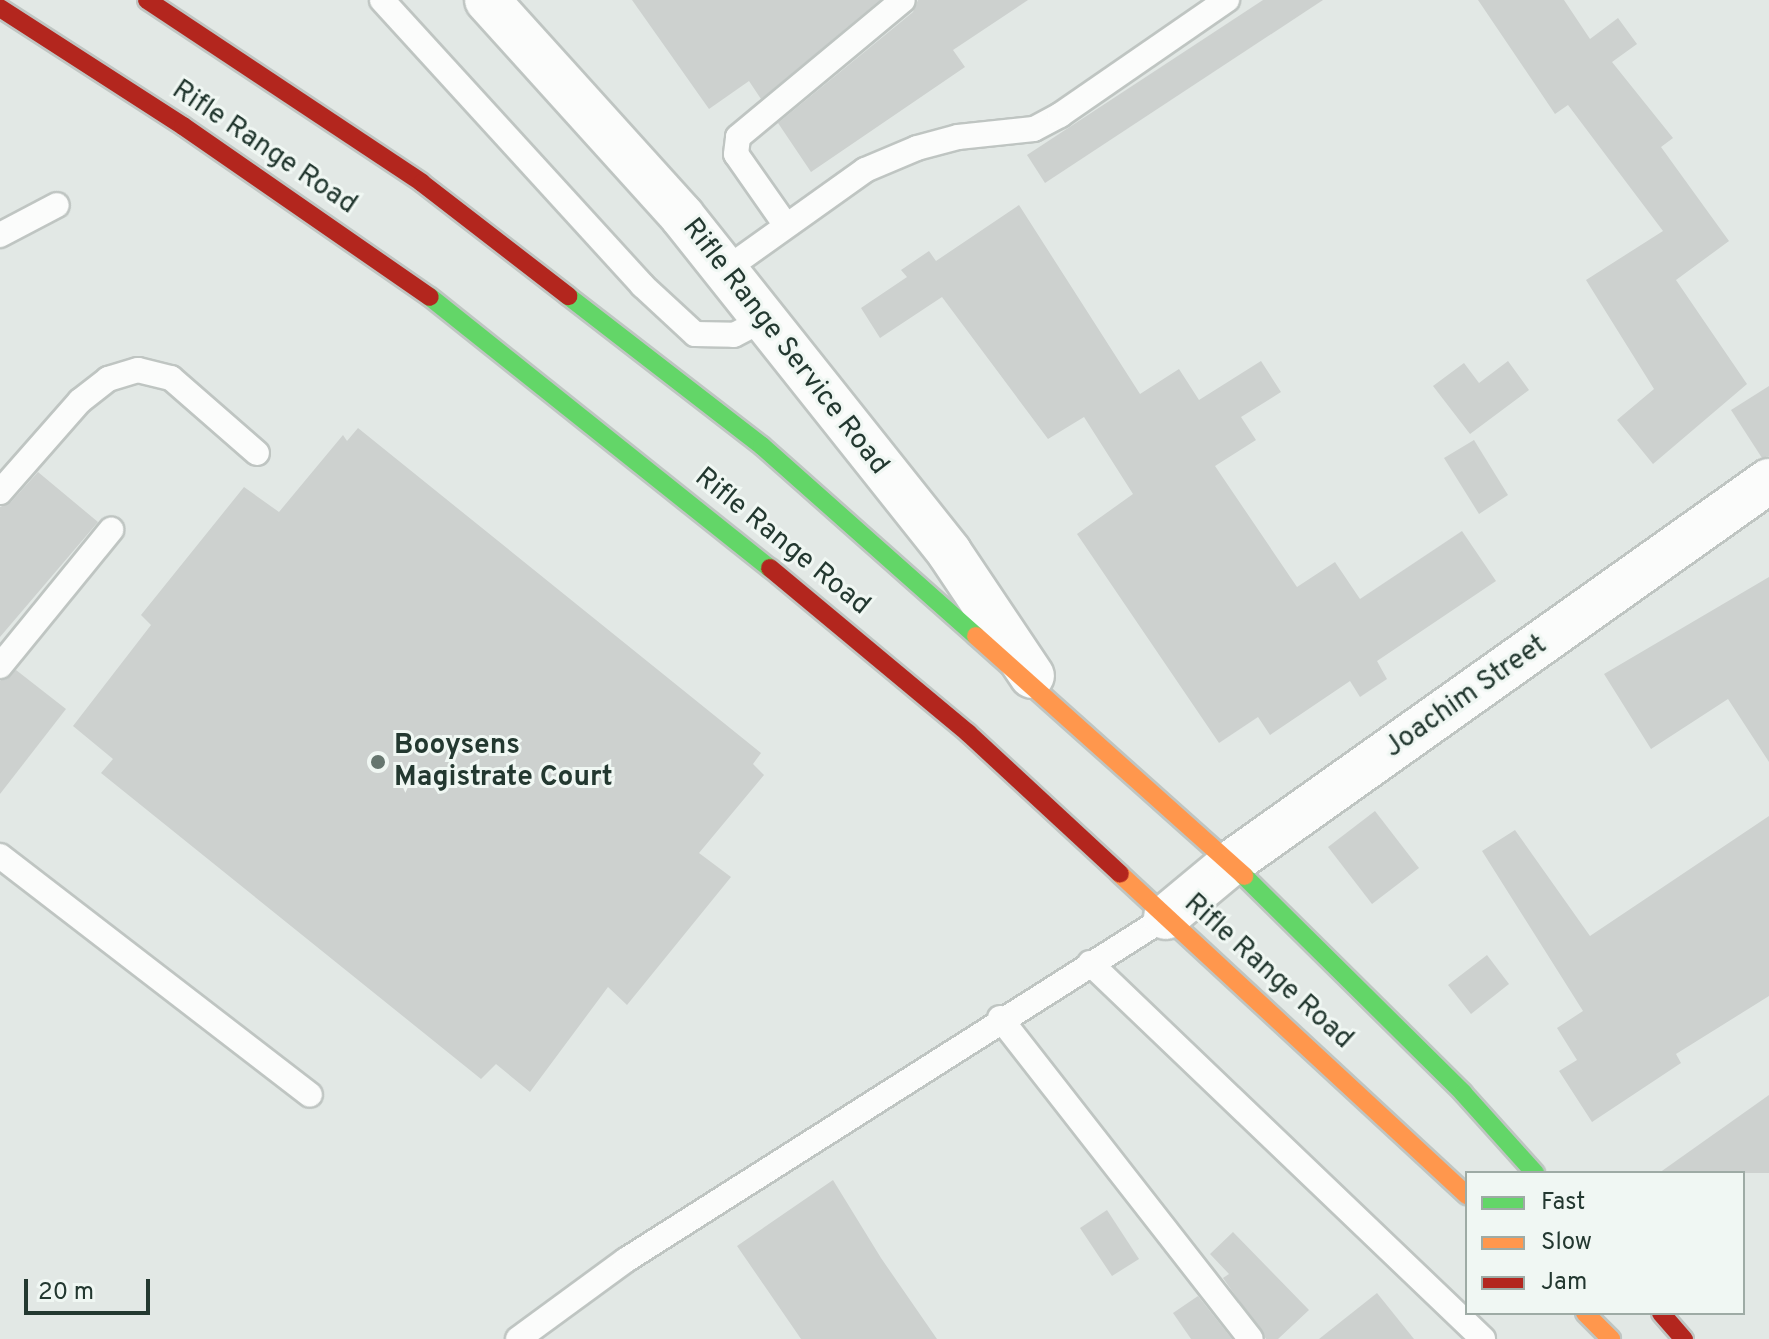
<!DOCTYPE html>
<html>
<head>
<meta charset="utf-8">
<style>
  body { margin:0 }
  #map { position:relative; width:1769px; height:1339px; overflow:hidden; background:#e2e8e5; font-family:Overpass,sans-serif }
  div>[style] { position:absolute }
  [style*='--x'] { left:calc(var(--x)*1px); top:calc(var(--y)*1px); width:calc(var(--w)*1px); rotate:calc(var(--a)*1deg) }
  .building>* { inset:0; background:#cdd1cf }
  .roads { filter:drop-shadow(2px 0 #bfc5c2) drop-shadow(-2px 0 #bfc5c2) drop-shadow(0 2px #bfc5c2) drop-shadow(0 -2px #bfc5c2) }
  .lane>* { height:24px; margin:-12px; padding:0 12px; transform-origin:12px; border-radius:12px; background:#fbfcfb }
  .street>* { height:44px; margin:-22px; padding:0 22px; transform-origin:22px; border-radius:22px; background:#fbfcfb }
  .fast>* { height:18px; margin:-9px; padding:0 9px; transform-origin:9px; border-radius:9px; background:#63d668 }
  .slow>* { height:18px; margin:-9px; padding:0 9px; transform-origin:9px; border-radius:9px; background:#ff974d }
  .jam>* { height:18px; margin:-9px; padding:0 9px; transform-origin:9px; border-radius:9px; background:#b3261e }
  .dots>* { width:22px; height:22px; translate:-50% -50%; box-sizing:border-box; border:4px solid #f0f7f3; border-radius:50% }
  span { translate:-50% -50%; white-space:nowrap; text-align:center; line-height:1.15; -webkit-text-stroke:6px #f0f7f3; paint-order:stroke }
  .street-label { font-size:28px; color:#233830 }
  .poi-label { font-size:28px; color:#233830; font-weight:700 }
  .left { translate:0 -50%; text-align:left }
  .legend { position:absolute; left:1465px; top:1171px; width:280px; height:144px; box-sizing:border-box; background:#f0f7f3; border:2px solid #9eaba5; margin:0; padding:10px 14px; list-style:none; font-size:24px; color:#233830 }
  .legend li { display:flex; align-items:center; gap:16px; height:40px }
  .legend b { width:40px; border:2px solid #9eaba5 }
  .scale { position:absolute; left:24px; top:1279px; width:126px; height:36px; box-sizing:border-box; border:4px solid #233830; border-top:0; padding-left:10px; font-size:24px; line-height:28px; white-space:nowrap; color:#233830; -webkit-text-stroke:6px #f0f7f3; paint-order:stroke }
</style>
</head>
<body>
<div id="map">
  <div class="building">
    <div style="clip-path:polygon(632px 0,880px 0,761px 99px,749px 81px,709px 109px)"></div>
    <div style="clip-path:polygon(918px 0,1028px 0,953px 50px,965px 67px,811px 172px,778px 123px,913px 12px)"></div>
    <div style="clip-path:polygon(1263px 0,1323px 0,1045px 183px,1027px 155px)"></div>
    <div style="clip-path:polygon(1478px 0,1564px 0,1590px 39px,1618px 18px,1637px 44px,1612px 62px,1673px 138px,1661px 147px,1729px 241px,1676px 280px,1747px 384px,1653px 464px,1617px 420px,1654px 389px,1586px 280px,1663px 231px,1568px 105px,1555px 114px)"></div>
    <div style="clip-path:polygon(1019px 205px,1140px 394px,1179px 369px,1199px 400px,1261px 361px,1281px 392px,1241px 417px,1256px 440px,1215px 466px,1297px 587px,1335px 562px,1360px 599px,1462px 531px,1496px 581px,1377px 661px,1387px 679px,1360px 697px,1350px 681px,1270px 735px,1258px 717px,1219px 743px,1077px 534px,1133px 494px,1084px 417px,1048px 439px,942px 297px,880px 338px,861px 308px,907px 277px,901px 270px,929px 251px,936px 261px)"></div>
    <div style="clip-path:polygon(1508px 361px,1529px 390px,1470px 434px,1433px 386px,1464px 363px,1479px 383px)"></div>
    <div style="clip-path:polygon(1769px 386px,1769px 456px,1762px 458px,1731px 410px)"></div>
    <div style="clip-path:polygon(358px 428px,761px 753px,753px 764px,764px 775px,699px 853px,731px 877px,627px 1005px,608px 987px,530px 1092px,496px 1064px,481px 1079px,101px 773px,113px 759px,73px 726px,151px 625px,141px 615px,244px 487px,279px 512px,343px 435px,347px 441px)"></div>
    <div style="clip-path:polygon(1474px 440px,1508px 495px,1479px 514px,1444px 458px)"></div>
    <div style="clip-path:polygon(38px 472px,98px 522px,0 637px,0 507px,11px 502px)"></div>
    <div style="clip-path:polygon(1769px 577px,1769px 762px,1728px 699px,1651px 749px,1604px 674px)"></div>
    <div style="clip-path:polygon(16px 670px,66px 709px,0 794px,0 681px)"></div>
    <div style="clip-path:polygon(1375px 811px,1419px 868px,1372px 904px,1328px 847px)"></div>
    <div style="clip-path:polygon(1769px 816px,1769px 996px,1676px 1054px,1681px 1063px,1592px 1122px,1559px 1071px,1577px 1060px,1557px 1028px,1583px 1011px,1482px 851px,1515px 830px,1590px 936px)"></div>
    <div style="clip-path:polygon(1487px 955px,1509px 984px,1471px 1014px,1448px 985px)"></div>
    <div style="clip-path:polygon(1769px 1095px,1769px 1173px,1659px 1173px)"></div>
    <div style="clip-path:polygon(833px 1180px,881px 1258px,937px 1339px,801px 1339px,737px 1246px)"></div>
    <div style="clip-path:polygon(1107px 1210px,1139px 1259px,1112px 1276px,1080px 1228px)"></div>
    <div style="clip-path:polygon(1233px 1232px,1309px 1310px,1278px 1339px,1266px 1339px,1223px 1278px,1229px 1274px,1210px 1254px)"></div>
    <div style="clip-path:polygon(1377px 1293px,1414px 1339px,1319px 1339px)"></div>
    <div style="clip-path:polygon(1198px 1296px,1232px 1339px,1191px 1339px,1173px 1313px)"></div>
  </div>
  <div class="roads">
    <div class="lane">
      <div style="--x:382;--y:0;--w:386;--a:47.6"></div>
      <div style="--x:642;--y:285;--w:72;--a:42.8"></div>
      <div style="--x:695;--y:334;--w:39;--a:1"></div>
      <div style="--x:734;--y:335;--w:34;--a:-28"></div>
      <div style="--x:785;--y:224;--w:85;--a:-125"></div>
      <div style="--x:736;--y:154;--w:17;--a:-83"></div>
      <div style="--x:738;--y:137;--w:214;--a:-39.7"></div>
      <div style="--x:0;--y:235;--w:64;--a:-27.8"></div>
      <div style="--x:725;--y:270;--w:172;--a:-35.5"></div>
      <div style="--x:865;--y:170;--w:56;--a:-22.9"></div>
      <div style="--x:917;--y:148;--w:42;--a:-15"></div>
      <div style="--x:958;--y:137;--w:76;--a:-6"></div>
      <div style="--x:1034;--y:129;--w:30;--a:-28"></div>
      <div style="--x:1060;--y:115;--w:203;--a:-34.6"></div>
      <div style="--x:0;--y:492;--w:121;--a:-48.7"></div>
      <div style="--x:80;--y:401;--w:36;--a:-38"></div>
      <div style="--x:108;--y:379;--w:31;--a:-17"></div>
      <div style="--x:138;--y:370;--w:34;--a:14"></div>
      <div style="--x:171;--y:378;--w:114;--a:41.1"></div>
      <div style="--x:0;--y:666;--w:176;--a:-50.8"></div>
      <div style="--x:0;--y:856;--w:391;--a:37.6"></div>
      <div style="--x:1090;--y:963;--w:544;--a:43.73"></div>
      <div style="--x:1000;--y:1018;--w:407;--a:52"></div>
      <div style="--x:518;--y:1339;--w:134;--a:-36.2"></div>
      <div style="--x:626;--y:1260;--w:640;--a:-32.42"></div>
    </div>
    <div class="street">
      <div style="--x:487;--y:0;--w:291;--a:47.9"></div>
      <div style="--x:682;--y:216;--w:429;--a:51.5"></div>
      <div style="--x:949;--y:552;--w:149;--a:56.2"></div>
      <div style="--x:1166;--y:917;--w:85;--a:-39.7"></div>
      <div style="--x:1231;--y:863;--w:660;--a:-35.38"></div>
    </div>
    <div class="fast">
      <div style="--x:568;--y:296;--w:245;--a:37.7"></div>
      <div style="--x:762;--y:446;--w:286;--a:41.6"></div>
      <div style="--x:430;--y:297;--w:435;--a:38.6"></div>
      <div style="--x:1244;--y:876;--w:308;--a:44.7"></div>
      <div style="--x:1463;--y:1093;--w:108;--a:48"></div>
    </div>
    <div class="slow">
      <div style="--x:976;--y:636;--w:360;--a:41.8"></div>
      <div style="--x:1120;--y:874;--w:473;--a:42.8"></div>
      <div style="--x:1585;--y:1313;--w:37;--a:45"></div>
    </div>
    <div class="jam">
      <div style="--x:147;--y:0;--w:330;--a:33.6"></div>
      <div style="--x:422;--y:183;--w:185;--a:37.7"></div>
      <div style="--x:0;--y:8;--w:218;--a:32.8"></div>
      <div style="--x:183;--y:126;--w:300;--a:34.7"></div>
      <div style="--x:770;--y:568;--w:258;--a:39.8"></div>
      <div style="--x:968;--y:733;--w:207;--a:42.8"></div>
      <div style="--x:1661;--y:1313;--w:35;--a:49"></div>
    </div>
  </div>
  <div class="dots">
    <div style="left:378px;top:762px;background:#66766f"></div>
  </div>
  <div class="street-label">
    <span style="left:264px;top:148px;rotate:34deg">Rifle Range Road</span>
    <span style="left:785px;top:347px;rotate:52deg">Rifle Range Service Road</span>
    <span style="left:782px;top:542px;rotate:39deg">Rifle Range Road</span>
    <span style="left:1466px;top:697px;rotate:-35deg">Joachim Street</span>
    <span style="left:1268px;top:972px;rotate:42deg">Rifle Range Road</span>
  </div>
  <div class="poi-label">
    <span class="left" style="left:394px;top:762px">Booysens<br>Magistrate Court</span>
  </div>
  <ul class="legend">
  <li><b style="height:10px;background:#63d668"></b>Fast</li>
  <li><b style="height:10px;background:#ff974d"></b>Slow</li>
  <li><b style="height:10px;background:#b3261e"></b>Jam</li>
  </ul>
  <div class="scale">20 m</div>
</div>
</body>
</html>
